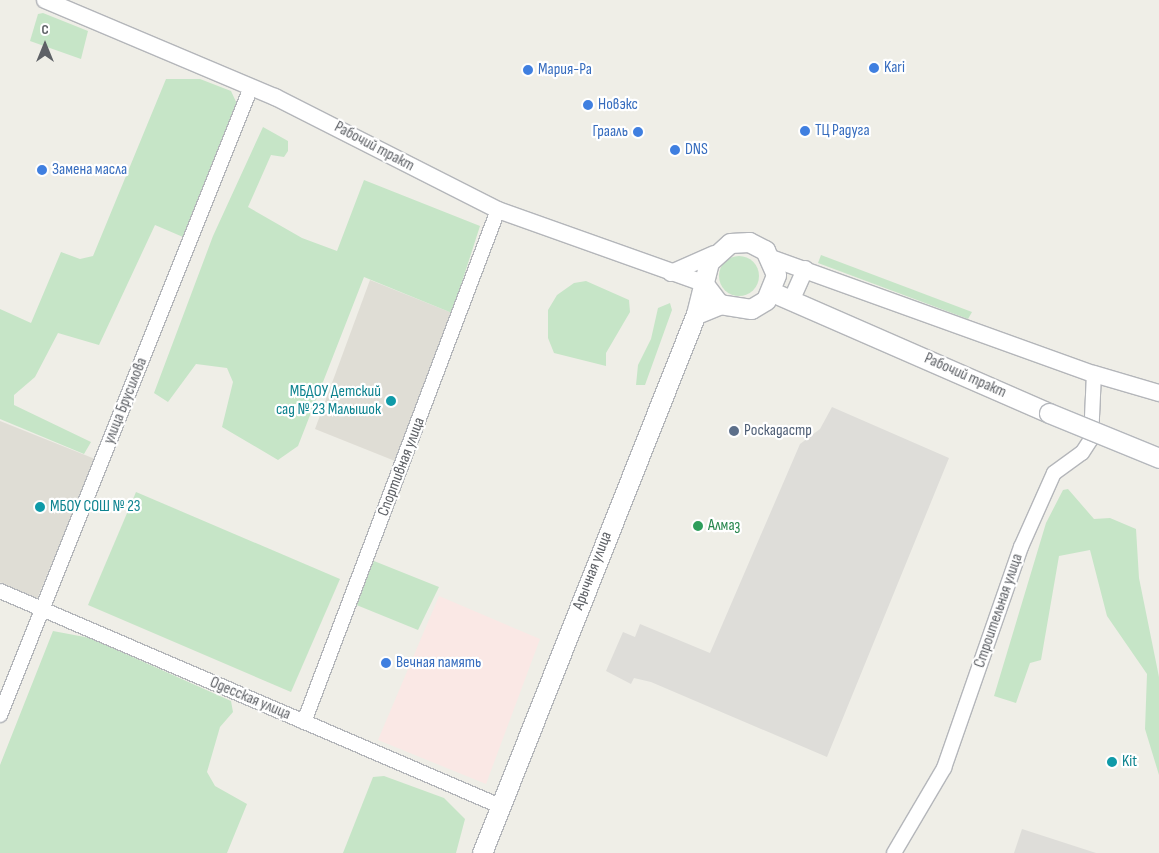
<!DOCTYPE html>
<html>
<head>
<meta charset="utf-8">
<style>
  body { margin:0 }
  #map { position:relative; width:1159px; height:853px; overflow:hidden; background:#efeee7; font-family:"Sofia Sans Condensed",sans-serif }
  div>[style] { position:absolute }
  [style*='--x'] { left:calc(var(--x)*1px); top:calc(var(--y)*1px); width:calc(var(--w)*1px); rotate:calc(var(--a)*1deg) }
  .industrial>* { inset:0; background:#deddd9 }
  .education>* { inset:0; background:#dfddd5 }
  .medical>* { inset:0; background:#fae8e5 }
  .green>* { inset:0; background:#c6e5c7 }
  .round { border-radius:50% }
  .roads { filter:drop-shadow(1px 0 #b4b6ba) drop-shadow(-1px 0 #b4b6ba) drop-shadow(0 1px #b4b6ba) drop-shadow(0 -1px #b4b6ba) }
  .minor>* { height:14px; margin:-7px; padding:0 7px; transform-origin:7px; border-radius:7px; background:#fff }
  .tertiary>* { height:16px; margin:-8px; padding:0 8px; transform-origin:8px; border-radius:8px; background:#fff }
  .secondary>* { height:19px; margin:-9.5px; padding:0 9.5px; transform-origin:9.5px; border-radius:9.5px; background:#fff }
  .bridges { filter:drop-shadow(1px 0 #b5b8bd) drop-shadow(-1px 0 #b5b8bd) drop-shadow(0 1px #b5b8bd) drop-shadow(0 -1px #b5b8bd) }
  .secondary-bridge>* { height:19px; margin:-9.5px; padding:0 9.5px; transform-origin:9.5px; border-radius:9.5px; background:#fff }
  .dots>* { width:14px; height:14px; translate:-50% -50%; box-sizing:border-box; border:2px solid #fff; border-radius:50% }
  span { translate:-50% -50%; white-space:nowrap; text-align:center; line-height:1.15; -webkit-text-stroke:4.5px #fff; paint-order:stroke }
  .shop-label { font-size:16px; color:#366cbe }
  .left { translate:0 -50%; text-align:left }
  .right { translate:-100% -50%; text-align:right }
  .street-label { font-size:16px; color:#5e6166 }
  .culture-label { font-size:16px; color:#0d838f }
  .service-label { font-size:16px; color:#4e5e75 }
  .leisure-label { font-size:16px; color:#27864d }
  .north { position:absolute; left:20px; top:20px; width:50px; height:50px; -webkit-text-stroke:4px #fff; paint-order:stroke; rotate:0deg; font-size:14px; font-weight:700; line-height:20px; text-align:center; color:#5e6166 }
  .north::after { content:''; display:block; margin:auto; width:18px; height:22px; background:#5e6166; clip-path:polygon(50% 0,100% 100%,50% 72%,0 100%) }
</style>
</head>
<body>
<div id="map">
  <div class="industrial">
    <div style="clip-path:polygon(832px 407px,949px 458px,827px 757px,651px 682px,634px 678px,631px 684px,606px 671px,623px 632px,635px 637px,640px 624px,710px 653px,800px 444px,820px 429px)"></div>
    <div style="clip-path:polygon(1022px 829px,1096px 853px,1014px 853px)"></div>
  </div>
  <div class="education">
    <div style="clip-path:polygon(370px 280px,452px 313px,395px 461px,315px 429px)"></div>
    <div style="clip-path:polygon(0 421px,95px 459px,37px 599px,0 582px)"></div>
  </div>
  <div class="medical">
    <div style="clip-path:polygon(439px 596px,540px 639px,486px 784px,378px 740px)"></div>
  </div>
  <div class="green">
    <div style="clip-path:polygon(43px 13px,88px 31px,81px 59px,30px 41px,38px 14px)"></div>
    <div style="clip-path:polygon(166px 79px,200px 79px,231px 91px,238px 106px,190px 229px,183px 237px,155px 225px,99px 345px,58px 333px,35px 377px,14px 395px,14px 405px,91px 442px,84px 454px,0 419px,0 309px,31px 323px,61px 252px,80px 259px,93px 256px)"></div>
    <div style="clip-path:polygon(263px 127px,288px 141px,288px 151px,284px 157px,271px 155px,248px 207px,302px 238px,337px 251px,364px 180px,480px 226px,452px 313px,364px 277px,298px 446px,278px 460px,222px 427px,233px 382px,227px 368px,196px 364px,168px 402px,154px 393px,213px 236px)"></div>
    <div style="clip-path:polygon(821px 255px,972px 312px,968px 319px,818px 263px)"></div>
    <div class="round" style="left:719px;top:256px;width:40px;height:40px"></div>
    <div style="clip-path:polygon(586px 281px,629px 300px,630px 312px,606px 353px,606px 366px,554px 353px,548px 338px,548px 310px,557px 295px,574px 283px)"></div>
    <div style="clip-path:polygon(670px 303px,672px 310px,645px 385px,636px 385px,638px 365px,651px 339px,658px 308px)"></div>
    <div style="clip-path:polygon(1068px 489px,1094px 519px,1110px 518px,1136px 529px,1139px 578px,1159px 677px,1159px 775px,1145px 729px,1147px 674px,1107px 616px,1090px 550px,1059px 556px,1041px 660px,1030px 663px,1016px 703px,994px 696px,1046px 523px,1063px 490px)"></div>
    <div style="clip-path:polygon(136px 492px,340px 579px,291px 692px,88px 605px)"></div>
    <div style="clip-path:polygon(374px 561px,439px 587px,418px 630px,354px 604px)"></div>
    <div style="clip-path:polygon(53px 631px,90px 638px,231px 701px,233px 712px,220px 727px,207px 772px,215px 786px,247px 804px,227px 853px,0 853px,0 765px)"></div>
    <div style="clip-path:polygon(384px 776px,444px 798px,465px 819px,456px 853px,343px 853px,373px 777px)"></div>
  </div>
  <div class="roads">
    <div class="minor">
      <div style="--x:0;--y:591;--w:544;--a:23.27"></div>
      <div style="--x:0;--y:715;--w:676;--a:-68.21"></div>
      <div style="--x:304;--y:722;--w:548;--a:-69.25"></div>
      <div style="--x:894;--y:853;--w:99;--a:-59.5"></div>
      <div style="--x:944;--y:768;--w:234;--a:-70.8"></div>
      <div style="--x:1021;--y:547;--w:81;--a:-66"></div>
      <div style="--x:1054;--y:473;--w:34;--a:-36"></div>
      <div style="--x:1082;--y:453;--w:17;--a:-57"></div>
      <div style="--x:1091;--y:439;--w:65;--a:-87.4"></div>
    </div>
    <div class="tertiary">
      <div style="--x:45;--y:0;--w:250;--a:22.9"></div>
      <div style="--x:275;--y:97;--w:250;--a:26.9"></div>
      <div style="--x:498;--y:210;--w:221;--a:19.6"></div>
      <div style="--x:706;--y:284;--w:25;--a:53"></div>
      <div style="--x:771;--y:258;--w:343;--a:19.8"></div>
      <div style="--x:1094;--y:374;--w:68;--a:16.3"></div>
      <div style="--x:671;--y:273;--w:47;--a:-23.8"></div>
      <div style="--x:791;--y:301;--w:35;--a:-66"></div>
    </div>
    <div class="secondary">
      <div style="--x:772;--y:292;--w:302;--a:23.6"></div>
      <div style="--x:482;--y:853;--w:580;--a:-68.35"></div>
      <div style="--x:696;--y:314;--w:54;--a:-76"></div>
      <div style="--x:709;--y:262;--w:28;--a:-42"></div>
      <div style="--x:730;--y:243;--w:19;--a:-3"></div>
      <div style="--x:749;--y:242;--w:18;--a:27"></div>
      <div style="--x:765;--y:250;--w:27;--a:66"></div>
      <div style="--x:776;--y:275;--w:27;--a:112"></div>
      <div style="--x:766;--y:300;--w:17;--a:149"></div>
      <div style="--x:751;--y:309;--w:30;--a:-171"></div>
      <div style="--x:721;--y:304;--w:27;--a:158"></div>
    </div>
  </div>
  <div class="bridges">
    <div class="secondary-bridge">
      <div style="--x:1049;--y:413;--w:119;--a:22.2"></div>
    </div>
  </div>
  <div class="dots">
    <div style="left:874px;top:68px;background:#3f7fe0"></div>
    <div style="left:528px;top:70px;background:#3f7fe0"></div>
    <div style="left:588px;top:105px;background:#3f7fe0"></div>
    <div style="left:805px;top:131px;background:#3f7fe0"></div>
    <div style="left:638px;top:132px;background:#3f7fe0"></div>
    <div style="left:675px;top:150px;background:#3f7fe0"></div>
    <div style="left:42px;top:170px;background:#3f7fe0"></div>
    <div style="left:391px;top:401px;background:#0f9aa8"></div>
    <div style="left:734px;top:431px;background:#5c6f8a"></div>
    <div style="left:40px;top:507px;background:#0f9aa8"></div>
    <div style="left:698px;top:526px;background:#2e9e5b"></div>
    <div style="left:386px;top:663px;background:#3f7fe0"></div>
    <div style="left:1112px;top:762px;background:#0f9aa8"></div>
  </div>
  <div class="shop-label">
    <span class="left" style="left:884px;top:68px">Kari</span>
    <span class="left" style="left:538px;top:70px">Мария-Ра</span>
    <span class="left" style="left:598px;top:105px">Новэкс</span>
    <span class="left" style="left:815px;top:131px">ТЦ Радуга</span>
    <span class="right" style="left:628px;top:132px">Грааль</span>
    <span class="left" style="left:685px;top:150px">DNS</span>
    <span class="left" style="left:52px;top:170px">Замена масла</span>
    <span class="left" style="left:396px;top:663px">Вечная память</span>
  </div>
  <div class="street-label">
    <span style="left:374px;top:147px;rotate:28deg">Рабочий тракт</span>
    <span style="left:965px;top:376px;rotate:24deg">Рабочий тракт</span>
    <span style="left:126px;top:401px;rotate:-68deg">улица Брусилова</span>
    <span style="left:402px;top:467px;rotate:-69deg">Спортивная улица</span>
    <span style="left:593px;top:571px;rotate:-69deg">Арычная улица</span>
    <span style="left:999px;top:611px;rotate:-71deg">Строительная улица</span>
    <span style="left:250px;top:699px;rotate:23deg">Одесская улица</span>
  </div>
  <div class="culture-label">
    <span class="right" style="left:381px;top:401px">МБДОУ Детский<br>сад № 23 Малышок</span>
    <span class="left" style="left:50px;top:507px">МБОУ СОШ № 23</span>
    <span class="left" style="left:1122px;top:762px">Kit</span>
  </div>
  <div class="service-label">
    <span class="left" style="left:744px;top:431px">Роскадастр</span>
  </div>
  <div class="leisure-label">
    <span class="left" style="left:708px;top:526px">Алмаз</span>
  </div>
  <div class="north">С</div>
</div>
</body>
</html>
